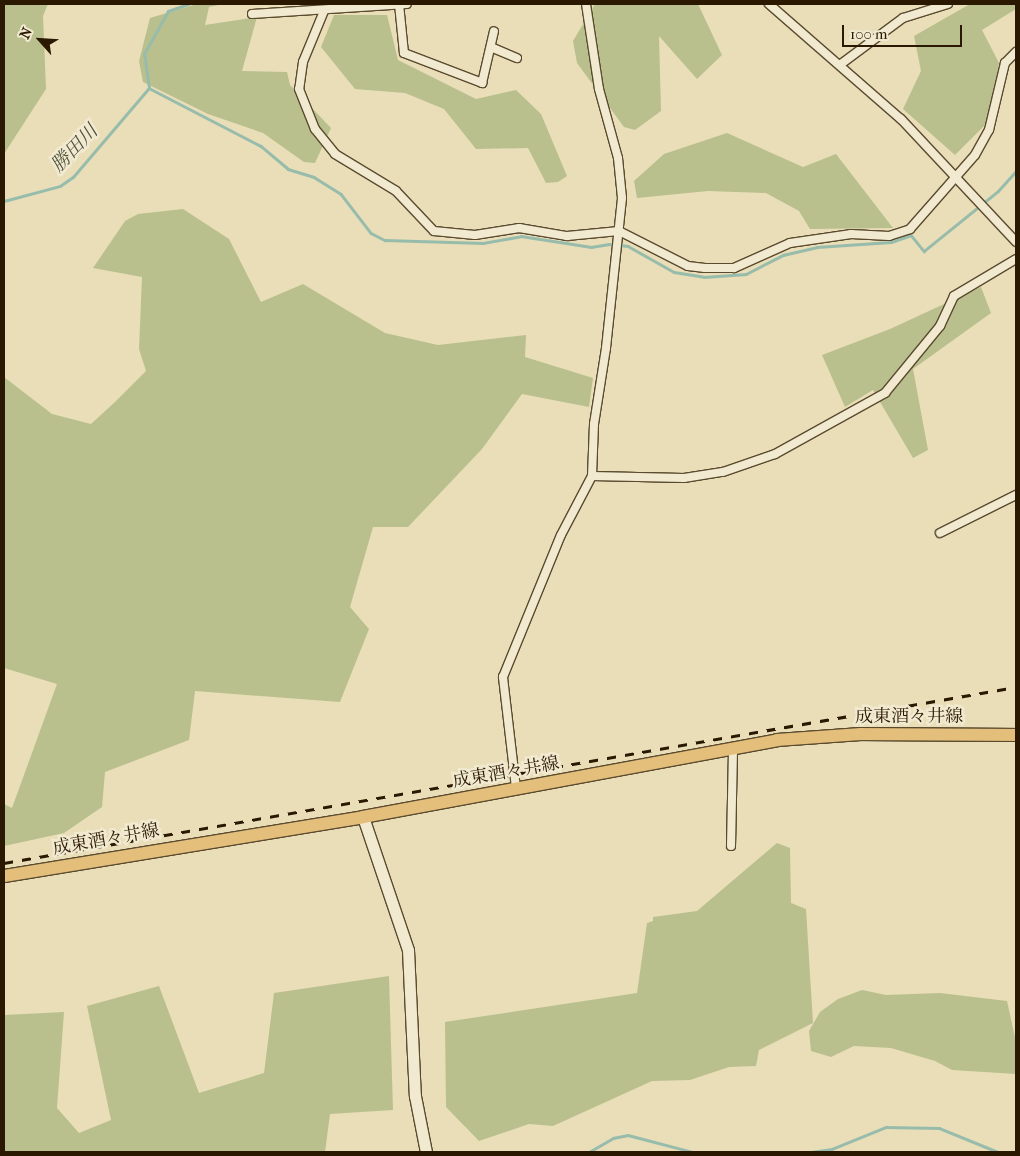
<!DOCTYPE html>
<html>
<head>
<meta charset="utf-8">
<style>
  body { margin:0 }
  #map { position:relative; width:1020px; height:1156px; overflow:hidden; background:#e9deb8; font-family:"IM FELL French Canon","Noto Serif JP",serif }
  div>[style] { position:absolute }
  [style*='--x'] { left:calc(var(--x)*1px); top:calc(var(--y)*1px); width:calc(var(--w)*1px); rotate:calc(var(--a)*1deg) }
  .green>* { inset:0; background:#b9c08d }
  .stream>* { height:2.5px; margin:-1.25px; padding:0 1.25px; transform-origin:1.25px; border-radius:1.25px; background:#98bcab }
  .roads { filter:drop-shadow(1px 0 #5a4a2e) drop-shadow(-1px 0 #5a4a2e) drop-shadow(0 1px #5a4a2e) drop-shadow(0 -1px #5a4a2e) }
  .street>* { height:8px; margin:-4px; padding:0 4px; transform-origin:4px; border-radius:4px; background:#f1ead1 }
  .secondary>* { height:11px; margin:-5.5px; padding:0 5.5px; transform-origin:5.5px; border-radius:5.5px; background:#f1ead1 }
  .primary>* { height:12px; margin:-6px; padding:0 6px; transform-origin:6px; border-radius:6px; background:#e4bf7c }
  .rail>* { height:2.5px; margin-top:-1.25px; transform-origin:0; background:repeating-linear-gradient(90deg,#2a1800 0 9px,transparent 0 18px) }
  span { translate:-50% -50%; white-space:nowrap; text-align:center; line-height:1.15; -webkit-text-stroke:5px #f1ead1; paint-order:stroke }
  .street-label { font-size:18px; color:#2a1800 }
  .water-label { font-size:19px; color:#50513c; font-style:italic }
  .frame { position:absolute; inset:0; border:5px solid #2a1800; pointer-events:none }
  .north { position:absolute; left:15px; top:15px; width:50px; height:50px; -webkit-text-stroke:4px #f1ead1; paint-order:stroke; rotate:296deg; font-size:14px; font-weight:700; line-height:20px; text-align:center; color:#2a1800 }
  .north::after { content:''; display:block; margin:auto; width:18px; height:22px; background:#2a1800; clip-path:polygon(50% 0,100% 100%,50% 72%,0 100%) }
  .scale { position:absolute; left:842px; top:25px; width:120px; height:22px; box-sizing:border-box; border:2px solid #2a1800; border-top:0; padding-left:6px; font-size:15px; line-height:18px; white-space:nowrap; color:#2a1800; -webkit-text-stroke:4px #f1ead1; paint-order:stroke }
</style>
</head>
<body>
<div id="map">
  <div class="green">
    <div style="clip-path:polygon(4px 4px,48px 4px,43px 16px,46px 89px,4px 154px)"></div>
    <div style="clip-path:polygon(197px 4px,223px 4px,209px 7px,205px 25px,257px 17px,242px 71px,287px 72px,290px 85px,331px 128px,315px 163px,304px 162px,263px 133px,208px 114px,143px 82px,139px 61px,150px 18px)"></div>
    <div style="clip-path:polygon(595px 4px,698px 4px,722px 55px,697px 79px,659px 36px,661px 111px,635px 130px,624px 127px,577px 63px,573px 41px)"></div>
    <div style="clip-path:polygon(970px 4px,1016px 4px,1016px 9px,982px 30px,999px 63px,990px 120px,955px 155px,903px 109px,921px 71px,914px 36px)"></div>
    <div style="clip-path:polygon(334px 15px,387px 15px,398px 60px,476px 99px,516px 90px,541px 114px,567px 176px,558px 182px,546px 183px,528px 148px,476px 149px,444px 109px,405px 93px,355px 89px,321px 47px)"></div>
    <div style="clip-path:polygon(727px 133px,803px 167px,836px 154px,893px 228px,810px 229px,799px 211px,766px 193px,708px 191px,637px 198px,634px 181px,664px 154px)"></div>
    <div style="clip-path:polygon(183px 209px,229px 239px,261px 302px,303px 284px,385px 333px,438px 345px,526px 335px,525px 357px,593px 378px,589px 407px,522px 394px,482px 449px,408px 527px,373px 527px,350px 607px,369px 629px,340px 702px,195px 691px,189px 740px,105px 772px,102px 807px,64px 833px,4px 846px,4px 804px,12px 808px,57px 684px,4px 668px,4px 377px,52px 414px,91px 424px,115px 402px,146px 371px,139px 349px,142px 277px,93px 268px,125px 221px,138px 214px)"></div>
    <div style="clip-path:polygon(981px 287px,991px 313px,913px 369px,928px 450px,913px 458px,873px 390px,845px 407px,822px 355px,890px 329px)"></div>
    <div style="clip-path:polygon(777px 843px,790px 848px,791px 903px,806px 909px,813px 1023px,759px 1050px,756px 1066px,729px 1067px,690px 1080px,652px 1081px,553px 1126px,529px 1124px,479px 1141px,446px 1107px,445px 1022px,637px 993px,647px 923px,653px 921px,653px 917px,697px 911px)"></div>
    <div style="clip-path:polygon(389px 976px,393px 1110px,330px 1114px,325px 1152px,4px 1152px,4px 1015px,64px 1012px,57px 1108px,79px 1133px,111px 1120px,87px 1006px,159px 986px,199px 1093px,264px 1073px,274px 993px)"></div>
    <div style="clip-path:polygon(862px 990px,886px 995px,940px 993px,1007px 1001px,1016px 1042px,1016px 1074px,952px 1070px,935px 1061px,891px 1048px,854px 1046px,831px 1057px,811px 1051px,809px 1031px,820px 1012px,838px 999px)"></div>
  </div>
  <div class="stream">
    <div style="--x:149;--y:88;--w:126;--a:27.4"></div>
    <div style="--x:261;--y:146;--w:35;--a:40"></div>
    <div style="--x:288;--y:169;--w:27;--a:17"></div>
    <div style="--x:314;--y:177;--w:32;--a:32"></div>
    <div style="--x:341;--y:194;--w:49;--a:52.4"></div>
    <div style="--x:371;--y:233;--w:16;--a:27"></div>
    <div style="--x:385;--y:240;--w:98;--a:1.8"></div>
    <div style="--x:483;--y:243;--w:39;--a:-10"></div>
    <div style="--x:521;--y:236;--w:71;--a:8.9"></div>
    <div style="--x:591;--y:247;--w:18;--a:-9"></div>
    <div style="--x:609;--y:244;--w:19;--a:6"></div>
    <div style="--x:628;--y:246;--w:53;--a:29.5"></div>
    <div style="--x:674;--y:272;--w:30;--a:9"></div>
    <div style="--x:704;--y:277;--w:42;--a:-4.1"></div>
    <div style="--x:746;--y:274;--w:42;--a:-27.2"></div>
    <div style="--x:783;--y:255;--w:35;--a:-13"></div>
    <div style="--x:817;--y:247;--w:74;--a:-3.9"></div>
    <div style="--x:891;--y:242;--w:21;--a:-19"></div>
    <div style="--x:911;--y:235;--w:21;--a:51"></div>
    <div style="--x:924;--y:251;--w:95;--a:-39"></div>
    <div style="--x:998;--y:191;--w:27;--a:-48"></div>
    <div style="--x:149;--y:88;--w:34;--a:-98"></div>
    <div style="--x:144;--y:54;--w:49;--a:-60.8"></div>
    <div style="--x:168;--y:11;--w:21;--a:-19"></div>
    <div style="--x:4;--y:201;--w:58;--a:-15"></div>
    <div style="--x:60;--y:186;--w:16;--a:-35"></div>
    <div style="--x:73;--y:177;--w:117;--a:-49.5"></div>
    <div style="--x:589;--y:1152;--w:28;--a:-30"></div>
    <div style="--x:613;--y:1138;--w:15;--a:-11"></div>
    <div style="--x:628;--y:1135;--w:67;--a:14.7"></div>
    <div style="--x:811;--y:1152;--w:21;--a:-8"></div>
    <div style="--x:832;--y:1149;--w:58;--a:-22.2"></div>
    <div style="--x:886;--y:1127;--w:53;--a:1.1"></div>
    <div style="--x:939;--y:1128;--w:64;--a:22.1"></div>
  </div>
  <div class="roads">
    <div class="street">
      <div style="--x:399;--y:4;--w:49;--a:84.2"></div>
      <div style="--x:404;--y:53;--w:84;--a:21"></div>
      <div style="--x:482;--y:83;--w:53;--a:-77"></div>
      <div style="--x:769;--y:4;--w:175;--a:41.1"></div>
      <div style="--x:901;--y:119;--w:168;--a:46.9"></div>
      <div style="--x:324;--y:11;--w:55;--a:112.4"></div>
      <div style="--x:303;--y:62;--w:27;--a:98"></div>
      <div style="--x:299;--y:89;--w:43;--a:68.2"></div>
      <div style="--x:315;--y:129;--w:32;--a:51"></div>
      <div style="--x:335;--y:154;--w:71;--a:31.2"></div>
      <div style="--x:396;--y:191;--w:55;--a:46.5"></div>
      <div style="--x:434;--y:231;--w:41;--a:5.6"></div>
      <div style="--x:475;--y:235;--w:45;--a:-9"></div>
      <div style="--x:519;--y:228;--w:49;--a:9.5"></div>
      <div style="--x:567;--y:236;--w:52;--a:-5.5"></div>
      <div style="--x:619;--y:231;--w:77;--a:26.9"></div>
      <div style="--x:688;--y:266;--w:17;--a:7"></div>
      <div style="--x:705;--y:268;--w:29;--a:0"></div>
      <div style="--x:734;--y:268;--w:61;--a:-24.1"></div>
      <div style="--x:790;--y:243;--w:62;--a:-8.4"></div>
      <div style="--x:851;--y:234;--w:38;--a:3"></div>
      <div style="--x:889;--y:236;--w:22;--a:-18"></div>
      <div style="--x:910;--y:229;--w:98;--a:-48.7"></div>
      <div style="--x:975;--y:155;--w:29;--a:-61"></div>
      <div style="--x:989;--y:130;--w:69;--a:-76.6"></div>
      <div style="--x:1005;--y:63;--w:16;--a:-45"></div>
      <div style="--x:252;--y:14;--w:155;--a:-3.7"></div>
      <div style="--x:493;--y:48;--w:26;--a:23"></div>
      <div style="--x:841;--y:64;--w:77;--a:-36.6"></div>
      <div style="--x:903;--y:18;--w:47;--a:-17.3"></div>
      <div style="--x:592;--y:476;--w:92;--a:1.2"></div>
      <div style="--x:684;--y:478;--w:39;--a:-9"></div>
      <div style="--x:723;--y:472;--w:55;--a:-19.1"></div>
      <div style="--x:775;--y:454;--w:126;--a:-29"></div>
      <div style="--x:885;--y:393;--w:87;--a:-50.6"></div>
      <div style="--x:940;--y:326;--w:33;--a:-65"></div>
      <div style="--x:954;--y:296;--w:72;--a:-30.8"></div>
      <div style="--x:940;--y:533;--w:85;--a:-26.6"></div>
      <div style="--x:516;--y:788;--w:112;--a:-96.7"></div>
      <div style="--x:503;--y:677;--w:153;--a:-67.8"></div>
      <div style="--x:561;--y:535;--w:67;--a:-62.3"></div>
      <div style="--x:592;--y:476;--w:52;--a:-87.8"></div>
      <div style="--x:594;--y:424;--w:77;--a:-81"></div>
      <div style="--x:606;--y:348;--w:151;--a:-83.9"></div>
      <div style="--x:622;--y:198;--w:40;--a:-95.7"></div>
      <div style="--x:618;--y:158;--w:72;--a:-105.4"></div>
      <div style="--x:599;--y:89;--w:86;--a:-98.7"></div>
      <div style="--x:731;--y:846;--w:98;--a:-88.8"></div>
    </div>
    <div class="secondary">
      <div style="--x:363;--y:817;--w:140;--a:71.3"></div>
      <div style="--x:408;--y:950;--w:146;--a:87.3"></div>
      <div style="--x:415;--y:1096;--w:57;--a:78.9"></div>
    </div>
    <div class="primary">
      <div style="--x:4;--y:876;--w:364;--a:-9.3"></div>
      <div style="--x:363;--y:817;--w:421;--a:-10.5"></div>
      <div style="--x:777;--y:740;--w:84;--a:-4.1"></div>
      <div style="--x:861;--y:734;--w:155;--a:0.4"></div>
    </div>
  </div>
  <div class="rail">
    <div style="--x:4;--y:863;--w:1027;--a:-9.87"></div>
  </div>
  <div class="street-label">
    <span style="left:909px;top:717px">成東酒々井線</span>
    <span style="left:506px;top:773px;rotate:-10deg">成東酒々井線</span>
    <span style="left:106px;top:840px;rotate:-10deg">成東酒々井線</span>
  </div>
  <div class="water-label">
    <span style="left:75px;top:149px;rotate:-46deg">勝田川</span>
  </div>
  <div class="frame"></div>
  <div class="north">N</div>
  <div class="scale">100 m</div>
</div>
</body>
</html>
